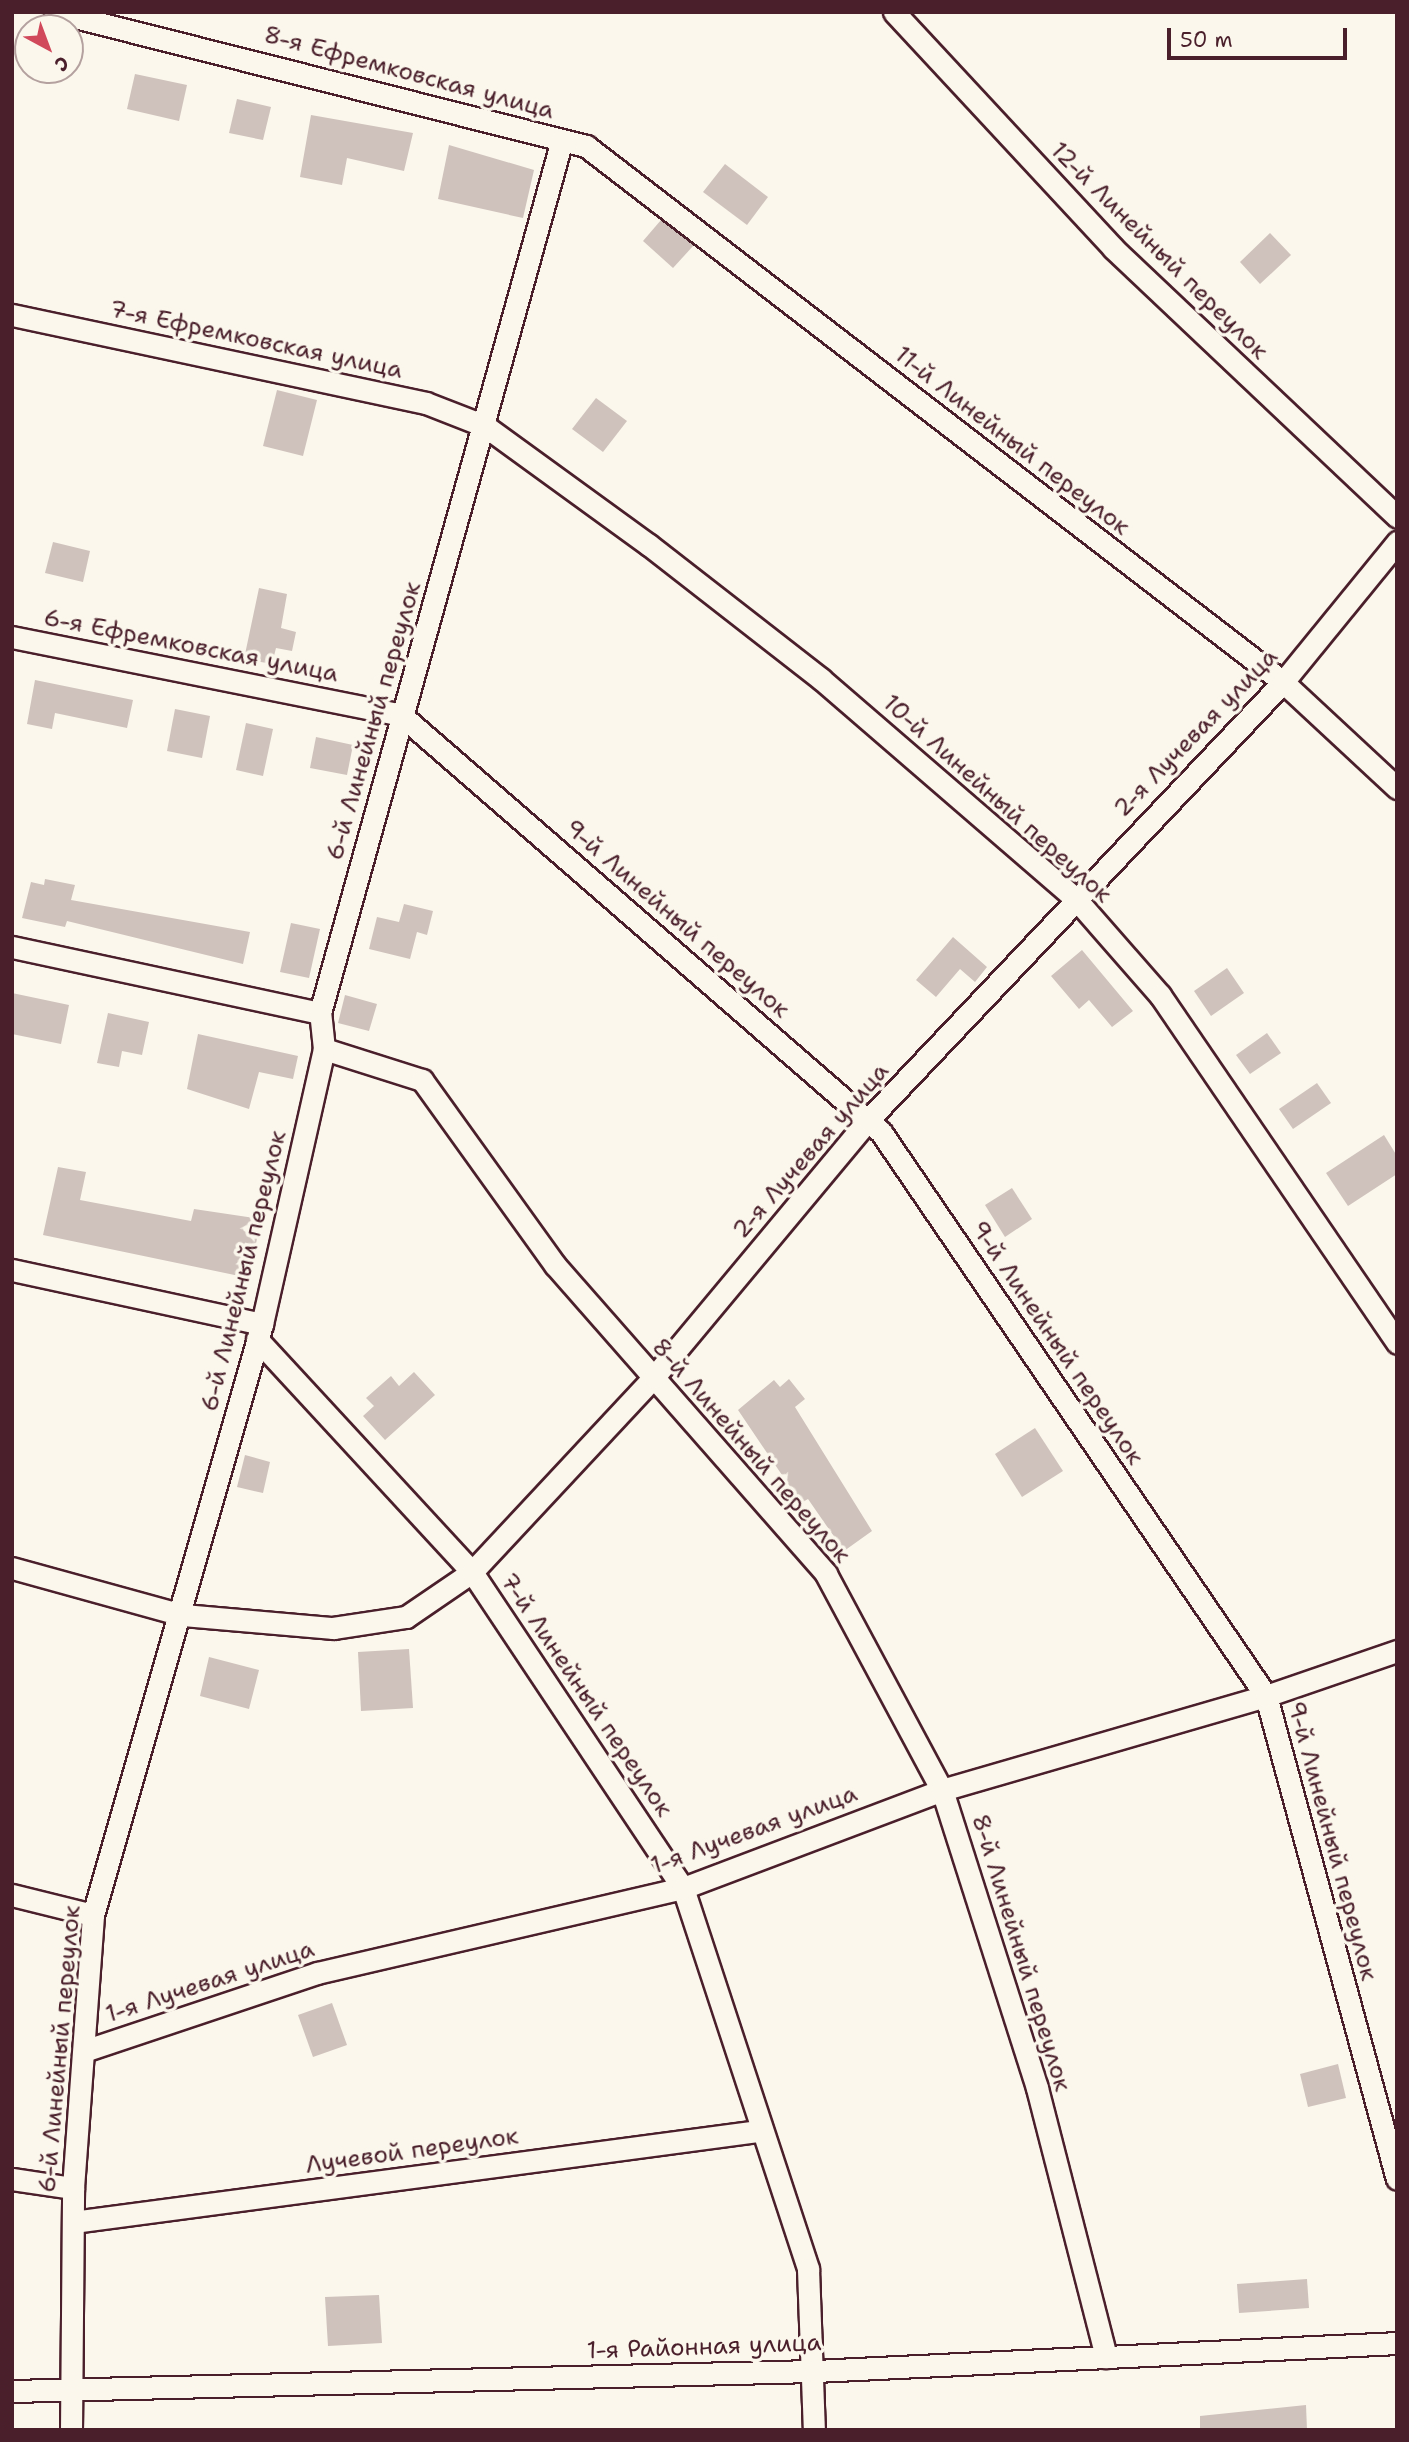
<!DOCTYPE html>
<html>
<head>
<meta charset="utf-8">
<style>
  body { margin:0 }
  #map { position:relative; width:1409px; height:2442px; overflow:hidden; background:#fbf7ec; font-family:"Shantell Sans",sans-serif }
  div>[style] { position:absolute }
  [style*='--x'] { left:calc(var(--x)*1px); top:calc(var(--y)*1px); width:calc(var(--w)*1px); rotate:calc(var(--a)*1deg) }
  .building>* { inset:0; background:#cfc2bc }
  .roads { filter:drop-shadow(2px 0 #4a1f2b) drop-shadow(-2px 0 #4a1f2b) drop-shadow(0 2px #4a1f2b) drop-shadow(0 -2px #4a1f2b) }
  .street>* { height:21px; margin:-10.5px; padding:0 10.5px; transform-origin:10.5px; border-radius:10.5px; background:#fbf7ec }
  span { translate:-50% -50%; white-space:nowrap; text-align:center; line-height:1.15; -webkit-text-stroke:7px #fbf7ec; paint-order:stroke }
  .street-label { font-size:24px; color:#4a1f2b }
  .frame { position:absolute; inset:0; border:14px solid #4a1f2b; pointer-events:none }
  .north { position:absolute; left:14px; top:14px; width:70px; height:70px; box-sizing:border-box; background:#fbf7ec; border:2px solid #b4a19f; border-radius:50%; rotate:139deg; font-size:19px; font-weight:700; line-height:28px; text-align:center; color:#4a1f2b }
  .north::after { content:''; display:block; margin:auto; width:24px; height:32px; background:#d1495b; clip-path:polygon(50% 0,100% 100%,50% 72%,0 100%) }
  .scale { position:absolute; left:1167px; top:28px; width:180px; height:32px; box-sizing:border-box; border:4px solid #4a1f2b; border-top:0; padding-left:9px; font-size:21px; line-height:24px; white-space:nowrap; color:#4a1f2b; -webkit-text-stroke:5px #fbf7ec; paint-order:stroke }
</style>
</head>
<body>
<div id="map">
  <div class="building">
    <div style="clip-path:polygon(135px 74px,187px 85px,179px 121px,127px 109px)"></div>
    <div style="clip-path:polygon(237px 99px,271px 107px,263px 140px,229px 133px)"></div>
    <div style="clip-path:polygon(311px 115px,413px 133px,404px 171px,347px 158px,342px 185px,300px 177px)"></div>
    <div style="clip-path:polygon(449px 145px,534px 170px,523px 218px,438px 199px)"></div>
    <div style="clip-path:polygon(725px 164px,768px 197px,747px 225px,703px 192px)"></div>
    <div style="clip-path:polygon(661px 220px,694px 245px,673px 268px,643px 241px)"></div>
    <div style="clip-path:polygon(1270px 233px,1291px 255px,1260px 284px,1240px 262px)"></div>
    <div style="clip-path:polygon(277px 390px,317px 400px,303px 456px,263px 446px)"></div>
    <div style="clip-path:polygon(596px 398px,627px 421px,603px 452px,572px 429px)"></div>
    <div style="clip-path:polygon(53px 542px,90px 551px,83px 582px,45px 573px)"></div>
    <div style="clip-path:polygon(259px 588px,287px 594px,281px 628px,296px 632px,292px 651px,276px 648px,272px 664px,244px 659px)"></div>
    <div style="clip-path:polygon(35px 680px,133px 700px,127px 728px,55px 713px,52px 729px,27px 724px)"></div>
    <div style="clip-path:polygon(175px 709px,210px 716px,202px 758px,167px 751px)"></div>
    <div style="clip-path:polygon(246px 723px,273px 729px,263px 776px,236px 770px)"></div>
    <div style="clip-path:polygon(316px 737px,353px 745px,347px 775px,310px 768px)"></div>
    <div style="clip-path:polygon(45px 879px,75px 885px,71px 900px,250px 932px,243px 964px,67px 921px,65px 927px,22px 918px,31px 882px,44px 885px)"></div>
    <div style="clip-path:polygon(404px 904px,433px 911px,427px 935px,417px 932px,410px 959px,369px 949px,377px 917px,399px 922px)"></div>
    <div style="clip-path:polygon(291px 923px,320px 929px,309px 978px,280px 972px)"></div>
    <div style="clip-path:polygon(953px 937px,987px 967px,975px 982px,960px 969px,936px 997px,916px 980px)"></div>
    <div style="clip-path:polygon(1082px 950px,1133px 1011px,1112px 1027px,1089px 1000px,1079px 1009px,1051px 976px)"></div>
    <div style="clip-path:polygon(1227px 968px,1244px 993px,1211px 1016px,1194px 991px)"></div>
    <div style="clip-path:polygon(12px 993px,69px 1005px,61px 1044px,12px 1034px)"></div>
    <div style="clip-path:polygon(345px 995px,377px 1004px,369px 1031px,338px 1023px)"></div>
    <div style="clip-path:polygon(108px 1013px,149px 1022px,142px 1055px,122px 1051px,119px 1067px,97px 1063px)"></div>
    <div style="clip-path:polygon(1267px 1033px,1281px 1053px,1250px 1074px,1236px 1055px)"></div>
    <div style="clip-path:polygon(198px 1034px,298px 1056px,293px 1079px,259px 1072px,249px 1109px,187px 1089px)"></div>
    <div style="clip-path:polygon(1317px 1083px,1331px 1103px,1293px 1129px,1279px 1109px)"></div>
    <div style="clip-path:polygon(1384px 1135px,1397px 1156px,1397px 1174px,1348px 1206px,1326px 1173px)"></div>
    <div style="clip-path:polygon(58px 1167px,86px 1172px,80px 1200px,191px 1221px,194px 1209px,261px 1219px,249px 1278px,43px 1235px)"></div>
    <div style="clip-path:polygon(1012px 1188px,1032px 1219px,1005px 1237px,985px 1205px)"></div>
    <div style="clip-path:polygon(414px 1372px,435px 1395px,385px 1440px,363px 1416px,374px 1406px,366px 1398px,391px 1376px,399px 1386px)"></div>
    <div style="clip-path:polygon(789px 1379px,805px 1399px,795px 1407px,872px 1531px,844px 1551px,808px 1499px,801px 1503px,738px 1410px,774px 1380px,780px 1387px)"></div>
    <div style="clip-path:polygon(1035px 1428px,1063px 1471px,1022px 1497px,995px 1454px)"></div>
    <div style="clip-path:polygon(245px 1455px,270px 1462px,263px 1493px,237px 1487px)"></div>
    <div style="clip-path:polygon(409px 1649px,413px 1708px,361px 1711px,358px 1652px)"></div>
    <div style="clip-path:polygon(209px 1657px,259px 1670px,249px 1709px,200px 1696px)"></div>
    <div style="clip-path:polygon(332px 2003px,347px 2045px,313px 2057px,298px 2015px)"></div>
    <div style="clip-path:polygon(1338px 2064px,1346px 2098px,1308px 2107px,1300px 2074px)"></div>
    <div style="clip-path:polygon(1307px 2279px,1309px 2308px,1239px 2313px,1237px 2284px)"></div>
    <div style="clip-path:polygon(379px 2295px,382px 2343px,328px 2346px,325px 2297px)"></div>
    <div style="clip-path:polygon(1306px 2405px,1307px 2430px,1200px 2430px,1200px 2416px)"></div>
  </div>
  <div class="roads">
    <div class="street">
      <div style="--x:55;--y:12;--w:548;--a:14.16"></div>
      <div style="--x:586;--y:146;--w:879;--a:37.56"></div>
      <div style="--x:1283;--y:682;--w:156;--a:42.9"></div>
      <div style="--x:894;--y:12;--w:322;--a:47.1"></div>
      <div style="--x:1113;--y:248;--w:391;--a:43.4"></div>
      <div style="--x:12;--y:315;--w:423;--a:12"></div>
      <div style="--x:426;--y:403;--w:63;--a:21.3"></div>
      <div style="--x:485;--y:426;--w:203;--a:36"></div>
      <div style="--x:649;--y:545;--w:218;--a:37.9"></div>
      <div style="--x:821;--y:679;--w:335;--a:40.8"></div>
      <div style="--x:1075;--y:898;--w:129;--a:48.8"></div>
      <div style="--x:1160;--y:995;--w:421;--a:55.7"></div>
      <div style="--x:12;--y:637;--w:397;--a:11.3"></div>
      <div style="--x:401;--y:715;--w:636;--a:40.98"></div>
      <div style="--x:881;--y:1132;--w:683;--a:55.68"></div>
      <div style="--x:1266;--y:1696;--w:500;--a:74.83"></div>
      <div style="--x:12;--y:947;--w:315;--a:12.1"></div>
      <div style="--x:324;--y:1049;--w:103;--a:17.6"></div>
      <div style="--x:422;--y:1080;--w:228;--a:54.3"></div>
      <div style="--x:555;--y:1265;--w:411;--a:48.7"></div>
      <div style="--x:826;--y:1574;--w:245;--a:61.8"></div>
      <div style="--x:942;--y:1790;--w:313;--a:72.3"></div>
      <div style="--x:1037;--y:2088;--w:278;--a:75.6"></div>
      <div style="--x:12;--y:1270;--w:256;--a:12.2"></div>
      <div style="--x:257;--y:1339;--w:317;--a:47.3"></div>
      <div style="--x:472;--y:1572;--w:380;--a:56.3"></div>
      <div style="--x:683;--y:1888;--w:401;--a:71.8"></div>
      <div style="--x:808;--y:2269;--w:161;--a:87.9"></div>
      <div style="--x:12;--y:1568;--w:177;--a:15.4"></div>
      <div style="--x:183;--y:1615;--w:151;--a:5"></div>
      <div style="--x:333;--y:1628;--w:74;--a:-8.6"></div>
      <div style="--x:406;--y:1617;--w:80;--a:-34.3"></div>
      <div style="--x:472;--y:1572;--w:267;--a:-47"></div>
      <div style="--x:654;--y:1377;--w:334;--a:-50.2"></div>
      <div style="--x:868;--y:1120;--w:603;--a:-46.54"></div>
      <div style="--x:1283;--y:682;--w:181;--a:-50.8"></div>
      <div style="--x:12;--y:1895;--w:83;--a:13.9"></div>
      <div style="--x:84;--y:2051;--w:246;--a:-18.5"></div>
      <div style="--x:317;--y:1973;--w:376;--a:-13.1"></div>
      <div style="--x:683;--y:1888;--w:277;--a:-20.7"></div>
      <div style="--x:942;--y:1790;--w:337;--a:-16.2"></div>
      <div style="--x:1266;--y:1696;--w:139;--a:-19"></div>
      <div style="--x:12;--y:2179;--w:62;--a:8.4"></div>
      <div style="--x:73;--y:2222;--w:692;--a:-7.56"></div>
      <div style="--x:12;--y:2391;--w:803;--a:-1.43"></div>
      <div style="--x:815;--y:2371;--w:583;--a:-2.75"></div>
      <div style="--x:71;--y:2430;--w:242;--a:-89.5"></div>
      <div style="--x:73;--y:2188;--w:274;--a:-85.8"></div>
      <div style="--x:93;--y:1915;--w:615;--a:-74.04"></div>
      <div style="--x:262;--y:1324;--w:282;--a:-77.3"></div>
      <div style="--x:324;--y:1049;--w:36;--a:-96"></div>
      <div style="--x:320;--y:1013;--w:906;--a:-74.51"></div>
    </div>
  </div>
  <div class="street-label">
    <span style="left:409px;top:73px;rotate:15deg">8-я Ефремковская улица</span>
    <span style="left:1159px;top:251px;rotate:45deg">12-й Линейный переулок</span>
    <span style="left:256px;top:340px;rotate:12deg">7-я Ефремковская улица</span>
    <span style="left:1012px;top:441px;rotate:38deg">11-й Линейный переулок</span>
    <span style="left:191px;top:646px;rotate:11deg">6-я Ефремковская улица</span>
    <span style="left:374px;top:721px;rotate:-74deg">6-й Линейный переулок</span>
    <span style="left:1196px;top:733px;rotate:-46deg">2-я Лучевая улица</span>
    <span style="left:997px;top:799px;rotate:42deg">10-й Линейный переулок</span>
    <span style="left:677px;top:919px;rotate:41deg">9-й Линейный переулок</span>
    <span style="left:811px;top:1151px;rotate:-49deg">2-я Лучевая улица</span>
    <span style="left:244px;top:1271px;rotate:-76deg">6-й Линейный переулок</span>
    <span style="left:1057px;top:1343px;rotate:56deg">9-й Линейный переулок</span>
    <span style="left:751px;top:1451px;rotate:49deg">8-й Линейный переулок</span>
    <span style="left:586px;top:1695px;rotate:56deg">7-й Линейный переулок</span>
    <span style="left:754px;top:1830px;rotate:-20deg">1-я Лучевая улица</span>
    <span style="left:1332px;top:1841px;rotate:75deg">9-й Линейный переулок</span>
    <span style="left:1021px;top:1953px;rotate:73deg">8-й Линейный переулок</span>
    <span style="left:210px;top:1982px;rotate:-18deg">1-я Лучевая улица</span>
    <span style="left:60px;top:2049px;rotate:-85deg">6-й Линейный переулок</span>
    <span style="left:412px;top:2151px;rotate:-8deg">Лучевой переулок</span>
    <span style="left:704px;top:2347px;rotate:-2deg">1-я Районная улица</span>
  </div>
  <div class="frame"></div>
  <div class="north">С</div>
  <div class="scale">50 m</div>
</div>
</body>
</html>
